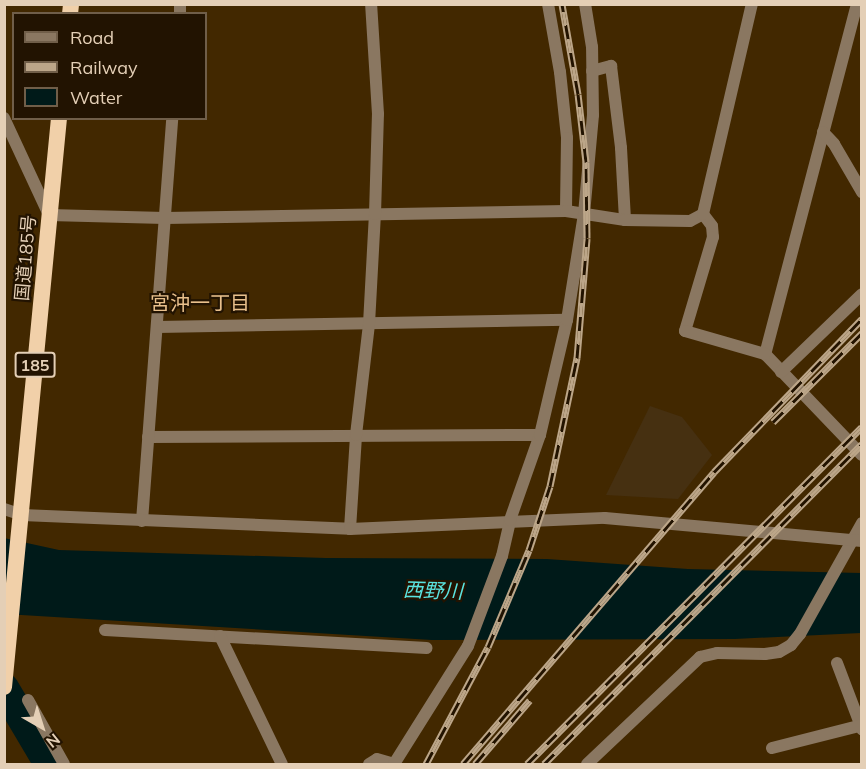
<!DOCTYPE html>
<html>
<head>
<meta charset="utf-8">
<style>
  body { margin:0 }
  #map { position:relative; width:866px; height:769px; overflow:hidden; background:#422800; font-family:Mulish,"Noto Sans JP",sans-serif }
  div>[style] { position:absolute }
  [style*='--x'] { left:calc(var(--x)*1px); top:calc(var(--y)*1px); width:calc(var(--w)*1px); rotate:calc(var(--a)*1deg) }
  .built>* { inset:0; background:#463011 }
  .water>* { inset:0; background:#001a19 }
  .river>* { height:30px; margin:-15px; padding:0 15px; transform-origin:15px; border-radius:15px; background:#001a19 }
  .minor>* { height:12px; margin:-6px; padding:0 6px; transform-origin:6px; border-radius:6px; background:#8a7761 }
  .tertiary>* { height:12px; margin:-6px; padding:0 6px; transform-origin:6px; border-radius:6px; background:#8a7761 }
  .trunk>* { height:16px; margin:-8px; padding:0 8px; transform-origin:8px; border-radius:8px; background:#f1d0a9 }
  .rail>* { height:7px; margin-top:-3.5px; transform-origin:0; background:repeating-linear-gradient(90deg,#221301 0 14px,#bca689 0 28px); box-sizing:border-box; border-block:2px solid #bca689 }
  span { translate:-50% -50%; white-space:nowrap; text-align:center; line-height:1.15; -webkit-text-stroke:4.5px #221301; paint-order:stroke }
  .shield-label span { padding:2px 4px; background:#221301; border:2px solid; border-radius:4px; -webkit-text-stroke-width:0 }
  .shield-label { font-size:16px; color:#e4cfb6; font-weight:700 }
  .street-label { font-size:18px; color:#e4cfb6 }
  .neighbourhood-label { font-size:20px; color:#e9c08c }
  .water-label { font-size:20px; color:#5ae3df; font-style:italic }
  .frame { position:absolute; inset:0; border:6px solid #e4cfb6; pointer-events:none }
  .legend { position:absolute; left:12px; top:12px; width:195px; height:108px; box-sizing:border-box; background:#221301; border:2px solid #705e49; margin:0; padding:8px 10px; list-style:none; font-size:18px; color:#e4cfb6 }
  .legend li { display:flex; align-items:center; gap:12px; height:30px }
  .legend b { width:30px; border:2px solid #705e49 }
  .north { position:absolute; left:12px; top:697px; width:60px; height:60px; -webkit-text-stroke:4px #221301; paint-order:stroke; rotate:141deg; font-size:16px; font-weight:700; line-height:24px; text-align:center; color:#e4cfb6 }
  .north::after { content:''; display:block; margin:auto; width:21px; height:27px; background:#e4cfb6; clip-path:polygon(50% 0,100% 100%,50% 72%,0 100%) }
</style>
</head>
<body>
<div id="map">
  <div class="built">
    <div style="clip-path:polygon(650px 406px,682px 417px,712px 455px,678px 499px,606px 495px)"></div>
  </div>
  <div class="water">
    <div style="clip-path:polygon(4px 538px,59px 550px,326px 558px,547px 559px,688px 569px,861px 573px,861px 633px,735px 639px,432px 640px,5px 614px)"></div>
  </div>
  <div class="river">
    <div style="--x:4;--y:688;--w:88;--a:59.4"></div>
  </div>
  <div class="minor">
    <div style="--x:548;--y:4;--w:69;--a:80"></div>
    <div style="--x:560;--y:72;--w:66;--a:83.9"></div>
    <div style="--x:567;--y:138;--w:73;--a:90.8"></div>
    <div style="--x:857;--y:4;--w:362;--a:104.7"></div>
    <div style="--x:765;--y:354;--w:140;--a:46.2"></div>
    <div style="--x:180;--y:14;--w:10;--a:-90"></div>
    <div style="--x:592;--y:71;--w:20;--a:-15"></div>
    <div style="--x:611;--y:66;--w:83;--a:83"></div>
    <div style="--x:621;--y:148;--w:72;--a:86.8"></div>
    <div style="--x:823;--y:132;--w:16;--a:47"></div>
    <div style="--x:834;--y:144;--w:56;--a:59.7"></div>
    <div style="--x:49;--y:215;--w:116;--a:1.5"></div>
    <div style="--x:165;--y:218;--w:401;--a:-1"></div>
    <div style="--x:566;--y:211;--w:60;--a:8.7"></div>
    <div style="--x:625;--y:220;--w:65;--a:0.9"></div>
    <div style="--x:690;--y:221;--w:15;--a:-28"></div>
    <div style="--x:703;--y:214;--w:15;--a:53"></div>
    <div style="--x:712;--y:226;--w:11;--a:85"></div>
    <div style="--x:713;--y:237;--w:98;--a:106.6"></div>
    <div style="--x:685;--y:331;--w:83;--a:16"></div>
    <div style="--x:157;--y:327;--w:410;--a:-1"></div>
    <div style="--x:148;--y:437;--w:392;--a:-0.3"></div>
    <div style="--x:142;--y:521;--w:404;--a:-85.7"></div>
    <div style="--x:350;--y:529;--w:94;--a:-86.3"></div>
    <div style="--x:356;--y:435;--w:112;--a:-83.3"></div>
    <div style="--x:369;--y:324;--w:110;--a:-86.9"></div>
    <div style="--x:375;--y:214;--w:100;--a:-88.3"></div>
    <div style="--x:378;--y:114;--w:110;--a:-93.6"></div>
    <div style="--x:105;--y:630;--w:322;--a:3.2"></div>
    <div style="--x:220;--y:636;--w:142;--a:64.2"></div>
    <div style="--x:837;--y:663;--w:71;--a:69.3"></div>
    <div style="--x:28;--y:700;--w:73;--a:60.6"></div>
    <div style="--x:772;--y:748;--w:90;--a:-14.2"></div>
    <div style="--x:369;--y:764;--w:9;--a:-32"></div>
    <div style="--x:377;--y:759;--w:18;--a:16"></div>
    <div style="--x:587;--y:764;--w:156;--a:-43.4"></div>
    <div style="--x:700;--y:657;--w:17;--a:-13"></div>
    <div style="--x:717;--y:653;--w:48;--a:1.2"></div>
    <div style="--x:765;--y:654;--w:14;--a:-8"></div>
    <div style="--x:779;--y:652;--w:14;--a:-30"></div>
    <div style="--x:791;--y:645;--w:14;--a:-51"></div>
    <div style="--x:800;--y:634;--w:127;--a:-60.8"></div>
  </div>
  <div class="tertiary">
    <div style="--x:4;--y:118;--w:107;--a:65.1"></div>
    <div style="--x:703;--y:214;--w:216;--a:-76.9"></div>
    <div style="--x:781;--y:372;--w:112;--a:-43.9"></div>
    <div style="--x:4;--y:509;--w:19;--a:18"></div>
    <div style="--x:22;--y:515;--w:328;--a:2.4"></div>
    <div style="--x:350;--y:529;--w:255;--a:-2.5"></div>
    <div style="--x:605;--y:518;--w:258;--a:5.1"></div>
    <div style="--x:394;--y:764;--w:139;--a:-57.9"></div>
    <div style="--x:468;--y:646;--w:96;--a:-69.3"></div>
    <div style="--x:502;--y:556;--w:37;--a:-77"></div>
    <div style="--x:510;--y:520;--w:90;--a:-70.6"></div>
    <div style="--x:540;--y:435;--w:118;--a:-76.8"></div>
    <div style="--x:567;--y:320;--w:107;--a:-80.9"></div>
    <div style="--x:584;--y:214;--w:99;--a:-84.8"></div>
    <div style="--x:593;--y:115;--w:68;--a:-90.8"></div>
    <div style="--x:592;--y:47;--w:44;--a:-99.2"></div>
  </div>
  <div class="trunk">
    <div style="--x:70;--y:14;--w:10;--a:-84"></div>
    <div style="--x:4;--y:687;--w:572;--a:-84.48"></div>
  </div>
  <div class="rail">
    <div style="--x:773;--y:422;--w:126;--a:-45"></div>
    <div style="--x:426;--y:764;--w:132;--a:-62.1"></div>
    <div style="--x:488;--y:647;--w:105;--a:-67.1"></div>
    <div style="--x:529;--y:550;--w:67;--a:-71.8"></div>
    <div style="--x:550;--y:486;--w:131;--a:-78.1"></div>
    <div style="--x:577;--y:358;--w:120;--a:-85.2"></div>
    <div style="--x:587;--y:238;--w:76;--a:-90.8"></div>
    <div style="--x:586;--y:162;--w:68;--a:-96.7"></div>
    <div style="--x:578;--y:94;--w:91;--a:-100.1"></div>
    <div style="--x:463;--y:764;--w:385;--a:-49.3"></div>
    <div style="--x:714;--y:472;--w:213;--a:-46"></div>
    <div style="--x:475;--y:764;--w:84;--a:-49.3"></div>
    <div style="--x:527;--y:764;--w:475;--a:-45.2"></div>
    <div style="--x:544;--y:764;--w:451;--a:-45.2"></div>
  </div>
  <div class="shield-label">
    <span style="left:35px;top:365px">185</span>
  </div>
  <div class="street-label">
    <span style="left:26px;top:258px;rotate:-85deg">国道185号</span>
  </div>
  <div class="neighbourhood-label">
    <span style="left:200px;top:302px">宮沖一丁目</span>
  </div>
  <div class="water-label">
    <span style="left:433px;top:590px;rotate:2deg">西野川</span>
  </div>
  <div class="frame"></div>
  <ul class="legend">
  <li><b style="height:8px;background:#8a7761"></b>Road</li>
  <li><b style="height:8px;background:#bca689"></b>Railway</li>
  <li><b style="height:16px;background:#001a19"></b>Water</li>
  </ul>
  <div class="north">N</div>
</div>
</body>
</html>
